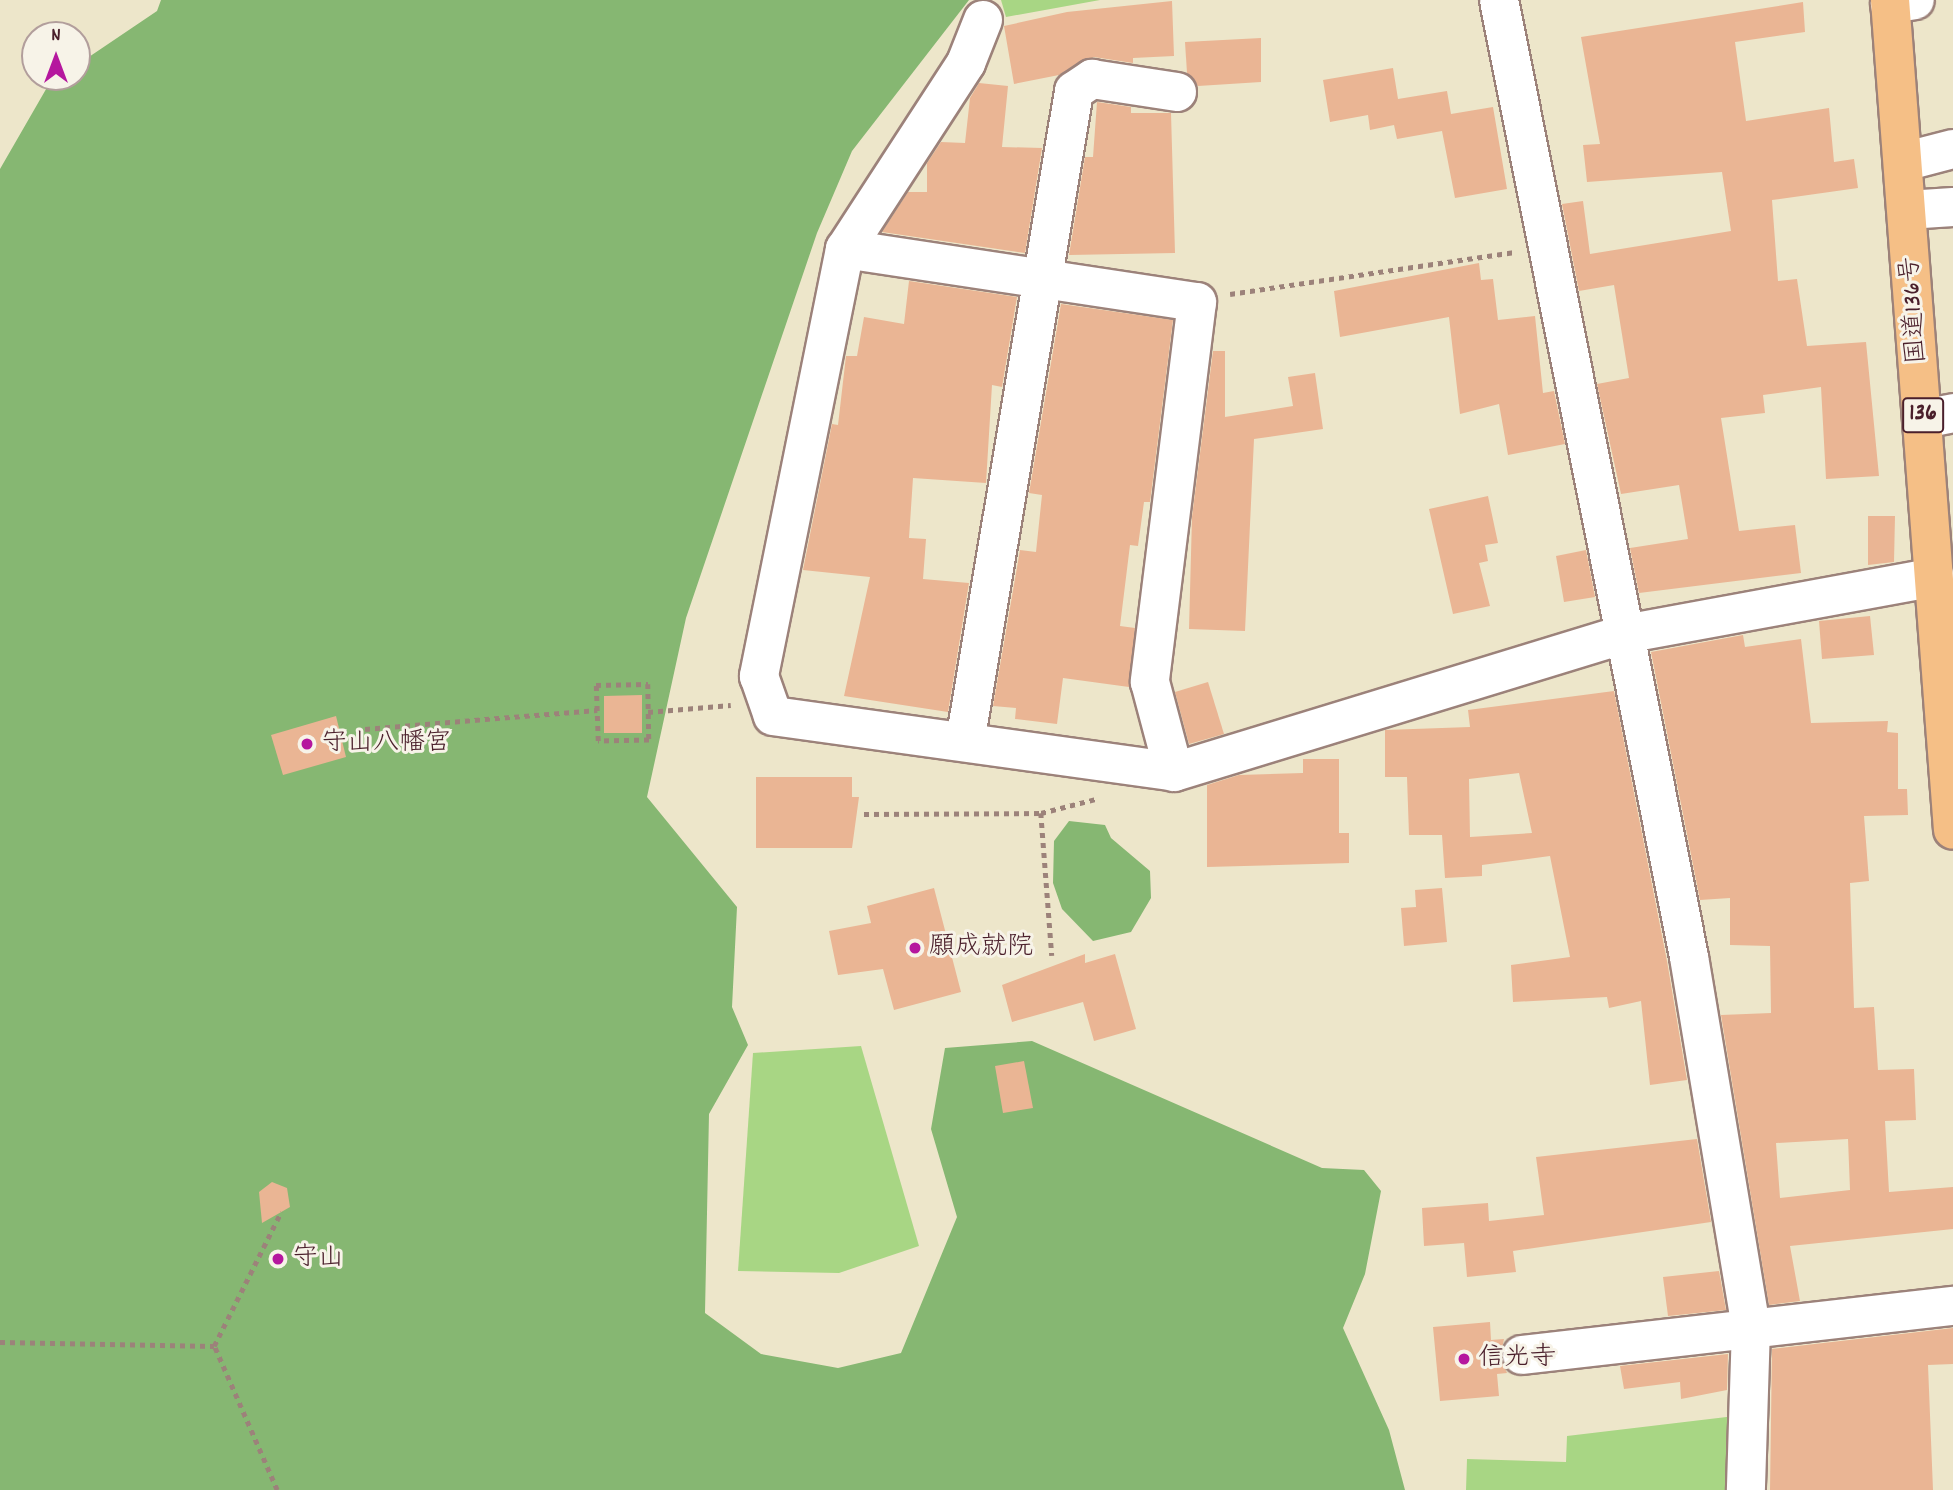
<!DOCTYPE html>
<html>
<head>
<meta charset="utf-8">
<style>
  body { margin:0 }
  #map { position:relative; width:1953px; height:1490px; overflow:hidden; background:#ede6ca; font-family:Dekko,"Klee One",sans-serif }
  div>[style] { position:absolute }
  [style*='--x'] { left:calc(var(--x)*1px); top:calc(var(--y)*1px); width:calc(var(--w)*1px); rotate:calc(var(--a)*1deg) }
  .green>* { inset:0; background:#a8d684 }
  .forest>* { inset:0; background:#86b772 }
  .building>* { inset:0; background:#eab594 }
  .path>* { height:4.5px; margin-top:-2.25px; transform-origin:0; background:repeating-linear-gradient(90deg,#9c827a 0 5px,transparent 0 10px) }
  .roads { filter:drop-shadow(2px 0 #9c827a) drop-shadow(-2px 0 #9c827a) drop-shadow(0 2px #9c827a) drop-shadow(0 -2px #9c827a) }
  .minor>* { height:38px; margin:-19px; padding:0 19px; transform-origin:19px; border-radius:19px; background:#fff }
  .highway>* { height:38px; margin:-19px; padding:0 19px; transform-origin:19px; border-radius:19px; background:#f5bf86 }
  .dots>* { width:19px; height:19px; translate:-50% -50%; box-sizing:border-box; border:4px solid #f7f3e8; border-radius:50% }
  span { translate:-50% -50%; white-space:nowrap; text-align:center; line-height:1.15; -webkit-text-stroke:6px #f7f3e8; paint-order:stroke }
  .shield-label span { padding:2px 5px; background:#f7f3e8; border:2px solid; border-radius:5px; -webkit-text-stroke-width:0 }
  .shield-label { font-size:24px; color:#4a1f2b; font-weight:700 }
  .street-label { font-size:26px; color:#4a1f2b }
  .poi-label { font-size:26px; color:#4a1f2b }
  .left { translate:0 -50%; text-align:left }
  .north { position:absolute; left:21px; top:21px; width:70px; height:70px; box-sizing:border-box; background:#f7f3e8; border:2px solid #b29e9c; border-radius:50%; rotate:0deg; font-size:19px; font-weight:700; line-height:28px; text-align:center; color:#4a1f2b }
  .north::after { content:''; display:block; margin:auto; width:24px; height:32px; background:#b5179e; clip-path:polygon(50% 0,100% 100%,50% 72%,0 100%) }
</style>
</head>
<body>
<div id="map">
  <div class="green">
    <div style="clip-path:polygon(1001px 0,1100px 0,1006px 17px)"></div>
    <div style="clip-path:polygon(861px 1046px,919px 1246px,839px 1273px,738px 1271px,753px 1053px)"></div>
    <div style="clip-path:polygon(1735px 1416px,1730px 1490px,1466px 1490px,1467px 1459px,1566px 1462px,1567px 1436px)"></div>
  </div>
  <div class="forest">
    <div style="clip-path:polygon(161px 0,969px 0,852px 151px,817px 233px,686px 618px,647px 797px,737px 907px,732px 1007px,748px 1045px,709px 1114px,705px 1313px,761px 1354px,838px 1368px,901px 1353px,957px 1217px,931px 1129px,945px 1048px,1032px 1041px,1322px 1168px,1364px 1170px,1381px 1191px,1365px 1274px,1343px 1328px,1389px 1430px,1405px 1490px,0 1490px,0 169px,49px 84px,77px 77px,77px 65px,157px 11px)"></div>
    <div style="clip-path:polygon(1069px 821px,1105px 825px,1111px 838px,1150px 871px,1151px 898px,1131px 932px,1093px 941px,1062px 909px,1053px 883px,1054px 841px)"></div>
  </div>
  <div class="building">
    <div style="clip-path:polygon(1172px 1px,1174px 56px,1133px 58px,1133px 63px,1094px 57px,1059px 75px,1014px 84px,1004px 26px,1067px 12px)"></div>
    <div style="clip-path:polygon(1803px 2px,1805px 32px,1735px 42px,1746px 121px,1829px 108px,1834px 162px,1854px 159px,1858px 188px,1772px 200px,1778px 281px,1797px 279px,1807px 346px,1866px 342px,1879px 476px,1826px 479px,1821px 387px,1763px 395px,1765px 413px,1721px 418px,1739px 531px,1795px 525px,1801px 573px,1639px 593px,1630px 548px,1688px 539px,1679px 485px,1621px 494px,1597px 384px,1629px 378px,1614px 285px,1579px 291px,1562px 204px,1583px 201px,1590px 254px,1731px 231px,1722px 172px,1587px 182px,1583px 145px,1600px 144px,1581px 37px)"></div>
    <div style="clip-path:polygon(1261px 38px,1261px 82px,1198px 86px,1187px 73px,1185px 42px)"></div>
    <div style="clip-path:polygon(1393px 68px,1398px 99px,1447px 91px,1451px 114px,1493px 107px,1507px 189px,1455px 198px,1442px 131px,1397px 139px,1394px 125px,1370px 130px,1368px 115px,1330px 122px,1323px 80px)"></div>
    <div style="clip-path:polygon(979px 83px,1008px 86px,1002px 147px,1042px 148px,1025px 253px,882px 232px,908px 192px,927px 192px,927px 163px,941px 142px,965px 143px,970px 98px)"></div>
    <div style="clip-path:polygon(1097px 102px,1131px 107px,1131px 113px,1171px 113px,1175px 253px,1069px 255px,1085px 157px,1093px 157px)"></div>
    <div style="clip-path:polygon(1479px 263px,1481px 280px,1493px 279px,1498px 320px,1535px 316px,1543px 393px,1554px 391px,1565px 444px,1508px 455px,1499px 404px,1460px 414px,1449px 317px,1340px 337px,1334px 291px)"></div>
    <div style="clip-path:polygon(909px 281px,1017px 297px,1002px 387px,992px 385px,986px 483px,913px 478px,909px 538px,926px 539px,923px 579px,969px 583px,948px 712px,844px 696px,870px 577px,803px 570px,832px 424px,838px 425px,846px 356px,857px 356px,864px 317px,904px 324px)"></div>
    <div style="clip-path:polygon(1061px 304px,1173px 320px,1150px 502px,1144px 502px,1138px 546px,1130px 545px,1120px 626px,1135px 628px,1129px 687px,1063px 678px,1057px 724px,1015px 719px,1016px 708px,993px 706px,1020px 550px,1036px 552px,1042px 495px,1029px 493px)"></div>
    <div style="clip-path:polygon(1213px 351px,1225px 351px,1225px 417px,1293px 406px,1288px 377px,1315px 373px,1323px 429px,1254px 439px,1245px 631px,1189px 629px,1192px 517px)"></div>
    <div style="clip-path:polygon(1488px 496px,1498px 543px,1485px 545px,1488px 561px,1479px 563px,1490px 606px,1453px 614px,1429px 509px)"></div>
    <div style="clip-path:polygon(1868px 516px,1895px 516px,1894px 562px,1868px 565px)"></div>
    <div style="clip-path:polygon(1586px 550px,1595px 597px,1564px 602px,1556px 556px)"></div>
    <div style="clip-path:polygon(1870px 616px,1874px 655px,1822px 659px,1819px 621px)"></div>
    <div style="clip-path:polygon(evenodd,1743px 635px,1745px 647px,1801px 639px,1811px 723px,1888px 721px,1887px 732px,1898px 733px,1898px 789px,1907px 789px,1908px 815px,1864px 816px,1869px 881px,1850px 883px,1854px 1008px,1874px 1007px,1878px 1070px,1914px 1069px,1916px 1120px,1885px 1121px,1889px 1192px,1953px 1187px,1953px 1229px,1790px 1246px,1800px 1301px,1769px 1305px,1721px 1015px,1771px 1013px,1770px 946px,1730px 945px,1730px 898px,1700px 900px,1651px 652px,1743px 635px,1848px 1139px,1850px 1190px,1780px 1198px,1776px 1143px,1848px 1139px)"></div>
    <div style="clip-path:polygon(1208px 682px,1224px 734px,1189px 744px,1175px 692px)"></div>
    <div style="clip-path:polygon(evenodd,1614px 691px,1667px 961px,1687px 1080px,1650px 1085px,1641px 1001px,1609px 1008px,1607px 997px,1513px 1002px,1511px 965px,1570px 957px,1550px 856px,1482px 865px,1482px 876px,1445px 878px,1442px 835px,1409px 835px,1407px 777px,1385px 777px,1385px 730px,1470px 727px,1468px 710px,1614px 691px,1519px 773px,1532px 833px,1470px 837px,1469px 779px,1519px 773px)"></div>
    <div style="clip-path:polygon(642px 695px,642px 733px,604px 733px,604px 696px)"></div>
    <div style="clip-path:polygon(336px 716px,346px 757px,283px 775px,271px 735px)"></div>
    <div style="clip-path:polygon(1303px 759px,1339px 759px,1339px 833px,1349px 833px,1349px 863px,1207px 867px,1207px 785px,1239px 775px,1303px 773px)"></div>
    <div style="clip-path:polygon(756px 777px,852px 777px,852px 797px,859px 797px,852px 848px,756px 848px)"></div>
    <div style="clip-path:polygon(934px 888px,961px 992px,894px 1010px,883px 969px,838px 975px,829px 931px,871px 923px,867px 906px)"></div>
    <div style="clip-path:polygon(1442px 888px,1447px 942px,1404px 946px,1401px 908px,1416px 907px,1415px 890px)"></div>
    <div style="clip-path:polygon(1085px 954px,1085px 963px,1115px 954px,1136px 1029px,1094px 1041px,1083px 1002px,1012px 1022px,1002px 985px)"></div>
    <div style="clip-path:polygon(1024px 1061px,1033px 1108px,1003px 1113px,995px 1066px)"></div>
    <div style="clip-path:polygon(1697px 1139px,1711px 1222px,1513px 1251px,1516px 1272px,1467px 1277px,1464px 1243px,1424px 1246px,1422px 1208px,1488px 1203px,1489px 1221px,1544px 1215px,1536px 1157px)"></div>
    <div style="clip-path:polygon(272px 1182px,287px 1188px,290px 1207px,262px 1223px,259px 1192px)"></div>
    <div style="clip-path:polygon(1719px 1271px,1726px 1310px,1668px 1316px,1663px 1277px)"></div>
    <div style="clip-path:polygon(1490px 1322px,1491px 1340px,1504px 1339px,1500px 1357px,1507px 1373px,1497px 1374px,1499px 1396px,1440px 1401px,1433px 1327px)"></div>
    <div style="clip-path:polygon(1953px 1328px,1953px 1364px,1928px 1365px,1933px 1490px,1770px 1490px,1772px 1349px)"></div>
    <div style="clip-path:polygon(1728px 1354px,1727px 1390px,1681px 1399px,1680px 1382px,1624px 1389px,1620px 1366px)"></div>
  </div>
  <div class="path">
    <div style="--x:1230;--y:294;--w:288;--a:-8.4"></div>
    <div style="--x:648;--y:684;--w:56;--a:89"></div>
    <div style="--x:649;--y:740;--w:51;--a:178.9"></div>
    <div style="--x:598;--y:741;--w:56;--a:-92"></div>
    <div style="--x:596;--y:685;--w:52;--a:-1.1"></div>
    <div style="--x:648;--y:712;--w:83;--a:-4.8"></div>
    <div style="--x:365;--y:729;--w:233;--a:-4.7"></div>
    <div style="--x:1041;--y:813;--w:143;--a:85.6"></div>
    <div style="--x:864;--y:814;--w:177;--a:-0.3"></div>
    <div style="--x:1041;--y:813;--w:57;--a:-14.3"></div>
    <div style="--x:0;--y:1342;--w:214;--a:1.1"></div>
    <div style="--x:277;--y:1490;--w:157;--a:-113.6"></div>
    <div style="--x:214;--y:1346;--w:150;--a:-63.4"></div>
  </div>
  <div class="roads">
    <div class="minor">
      <div style="--x:1499;--y:0;--w:976;--a:78.77"></div>
      <div style="--x:1689;--y:957;--w:375;--a:80.5"></div>
      <div style="--x:1751;--y:1327;--w:163;--a:91.8"></div>
      <div style="--x:1890;--y:4;--w:25;--a:-9"></div>
      <div style="--x:983;--y:20;--w:46;--a:111.6"></div>
      <div style="--x:966;--y:63;--w:222;--a:123"></div>
      <div style="--x:845;--y:249;--w:436;--a:101.4"></div>
      <div style="--x:759;--y:676;--w:42;--a:70.7"></div>
      <div style="--x:773;--y:716;--w:405;--a:7.9"></div>
      <div style="--x:1174;--y:772;--w:472;--a:-17"></div>
      <div style="--x:1625;--y:634;--w:315;--a:-10.4"></div>
      <div style="--x:1903;--y:162;--w:52;--a:-14.6"></div>
      <div style="--x:1907;--y:210;--w:46;--a:-3.7"></div>
      <div style="--x:845;--y:249;--w:356;--a:8.6"></div>
      <div style="--x:1197;--y:302;--w:383;--a:97.1"></div>
      <div style="--x:1150;--y:682;--w:93;--a:75.1"></div>
      <div style="--x:1923;--y:419;--w:31;--a:-11"></div>
      <div style="--x:965;--y:742;--w:660;--a:-80.49"></div>
      <div style="--x:1074;--y:91;--w:22;--a:-34"></div>
      <div style="--x:1092;--y:79;--w:86;--a:8.7"></div>
      <div style="--x:1522;--y:1355;--w:434;--a:-6.5"></div>
    </div>
    <div class="highway">
      <div style="--x:1890;--y:0;--w:832;--a:85.66"></div>
    </div>
  </div>
  <div class="dots">
    <div style="left:307px;top:744px;background:#b5179e"></div>
    <div style="left:915px;top:948px;background:#b5179e"></div>
    <div style="left:278px;top:1259px;background:#b5179e"></div>
    <div style="left:1464px;top:1359px;background:#b5179e"></div>
  </div>
  <div class="shield-label">
    <span style="left:1923px;top:415px">136</span>
  </div>
  <div class="street-label">
    <span style="left:1915px;top:310px;rotate:-94deg">国道136号</span>
  </div>
  <div class="poi-label">
    <span class="left" style="left:321px;top:744px">守山八幡宮</span>
    <span class="left" style="left:929px;top:948px">願成就院</span>
    <span class="left" style="left:292px;top:1259px">守山</span>
    <span class="left" style="left:1478px;top:1359px">信光寺</span>
  </div>
  <div class="north">N</div>
</div>
</body>
</html>
